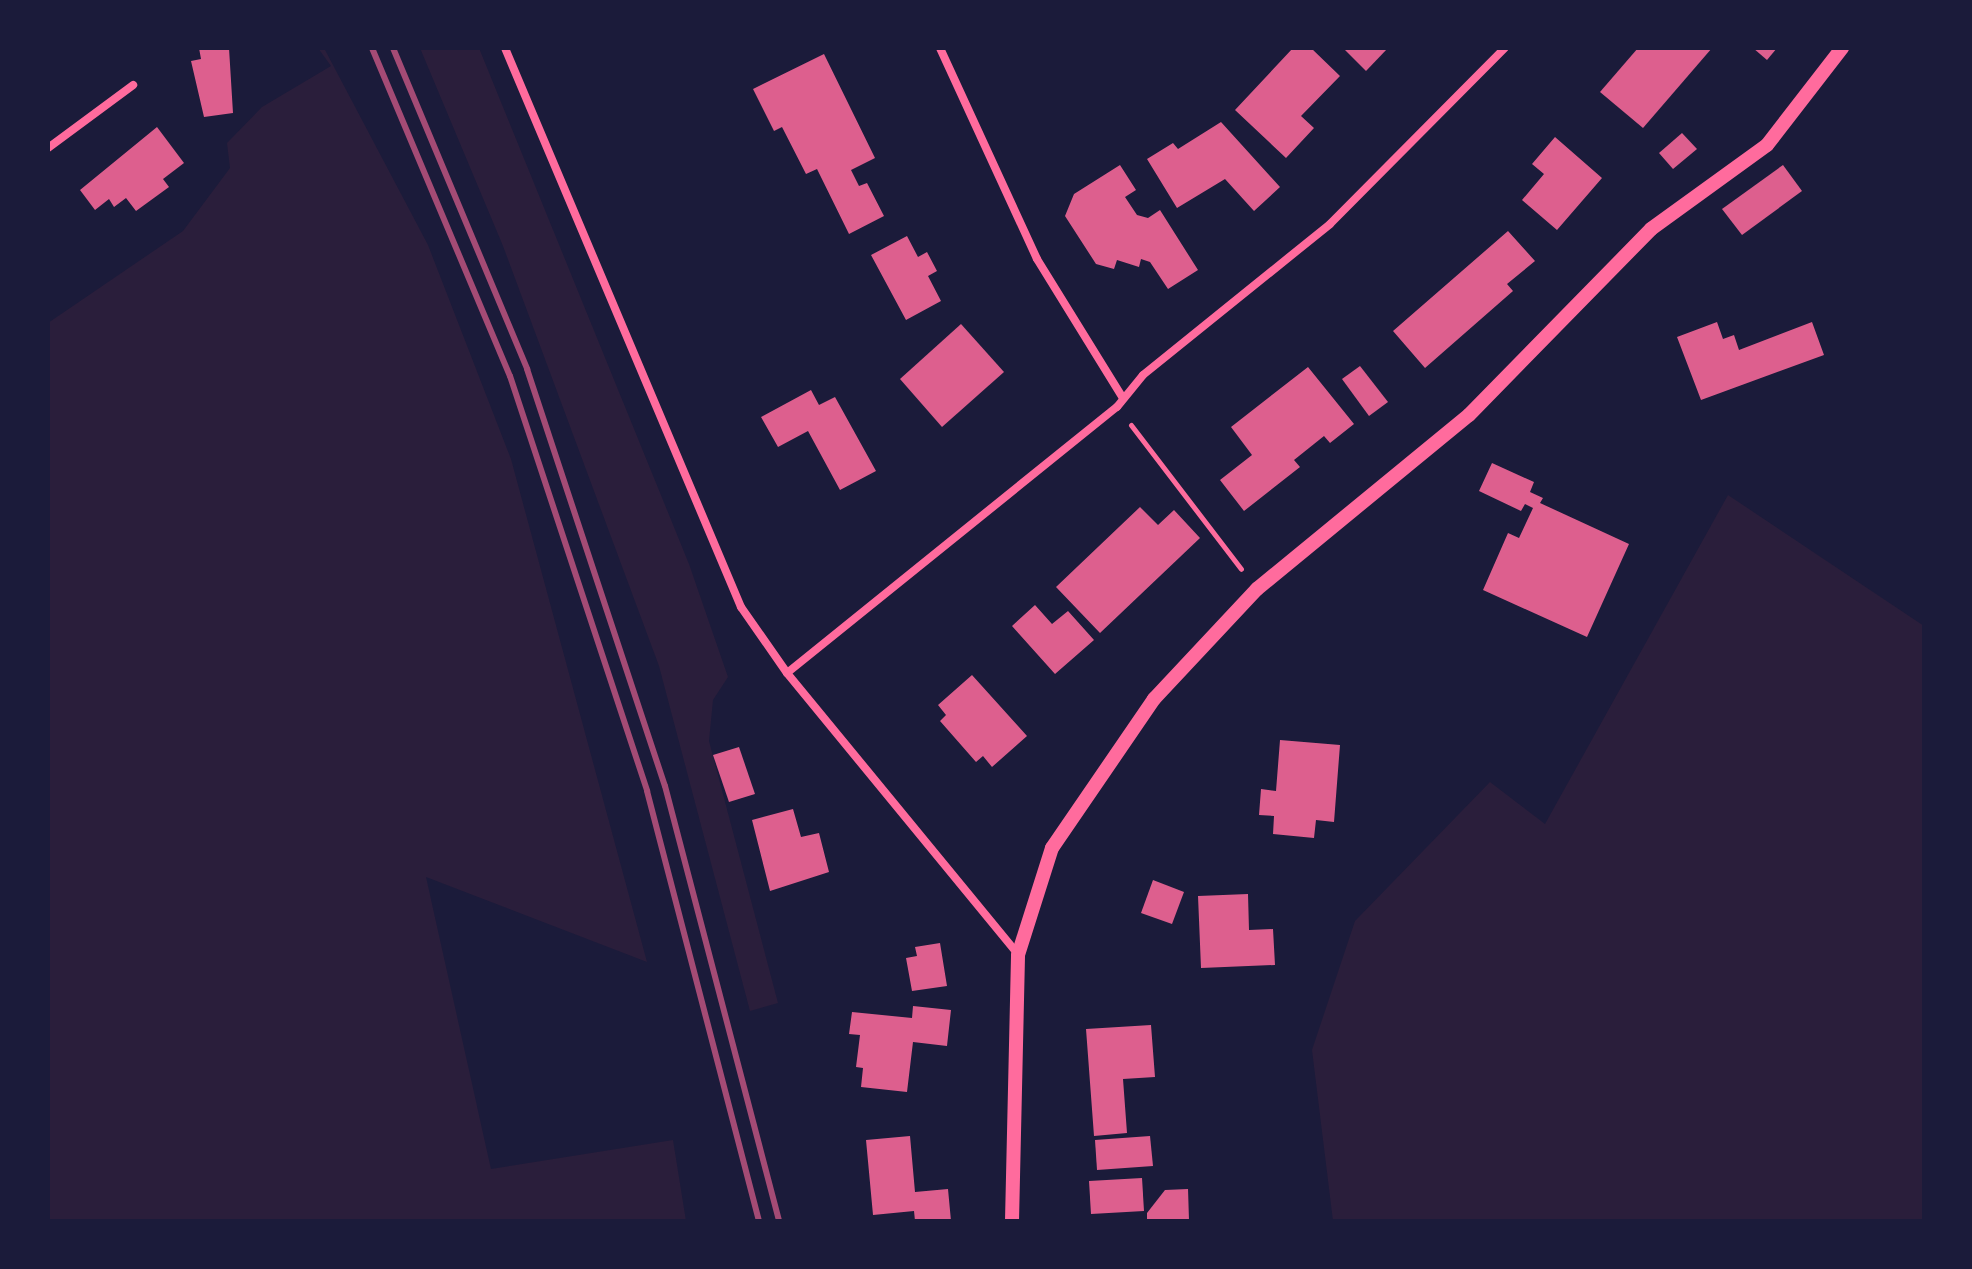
<!DOCTYPE html>
<html>
<head>
<meta charset="utf-8">
<style>
  body { margin:0 }
  #map { position:relative; width:1972px; height:1269px; overflow:hidden; background:#1b1b3a; font-family:"Titillium Web",sans-serif }
  div>[style] { position:absolute }
  [style*='--x'] { left:calc(var(--x)*1px); top:calc(var(--y)*1px); width:calc(var(--w)*1px); rotate:calc(var(--a)*1deg) }
  .green>* { inset:0; background:#2a1e3b }
  .building>* { inset:0; background:#dd5f8e }
  .path>* { height:5px; margin:-2.5px; padding:0 2.5px; transform-origin:2.5px; border-radius:2.5px; background:#ff6b9d }
  .minor>* { height:8px; margin:-4px; padding:0 4px; transform-origin:4px; border-radius:4px; background:#ff6b9d }
  .tertiary>* { height:14px; margin:-7px; padding:0 7px; transform-origin:7px; border-radius:7px; background:#ff6b9d }
  .rail>* { height:6px; margin:-3px; padding:0 3px; transform-origin:3px; border-radius:3px; background:#a44b75 }
  span { translate:-50% -50%; white-space:nowrap; text-align:center; line-height:1.15; -webkit-text-stroke:7px #1b1b3a; paint-order:stroke }
  .frame { position:absolute; inset:0; border:50px solid #1b1b3a; pointer-events:none }
</style>
</head>
<body>
<div id="map">
  <div class="green">
    <div style="clip-path:polygon(318px 48px,324px 48px,428px 245px,511px 459px,647px 962px,426px 877px,491px 1169px,673px 1140px,686px 1221px,48px 1221px,48px 323px,183px 231px,230px 168px,227px 143px,262px 107px,331px 66px)"></div>
    <div style="clip-path:polygon(420px 48px,479px 48px,689px 564px,728px 677px,713px 700px,709px 741px,778px 1003px,750px 1011px,659px 666px,503px 246px)"></div>
    <div style="clip-path:polygon(1728px 495px,1924px 626px,1924px 1221px,1333px 1221px,1312px 1050px,1355px 921px,1490px 782px,1545px 824px)"></div>
  </div>
  <div class="building">
    <div style="clip-path:polygon(199px 48px,229px 48px,233px 113px,204px 117px,191px 61px,201px 59px)"></div>
    <div style="clip-path:polygon(1293px 48px,1311px 48px,1340px 76px,1301px 116px,1314px 128px,1286px 158px,1235px 110px)"></div>
    <div style="clip-path:polygon(1343px 48px,1388px 48px,1366px 71px)"></div>
    <div style="clip-path:polygon(1638px 48px,1712px 48px,1643px 128px,1600px 92px)"></div>
    <div style="clip-path:polygon(1753px 48px,1777px 48px,1767px 60px)"></div>
    <div style="clip-path:polygon(824px 54px,875px 158px,851px 170px,859px 186px,867px 183px,884px 216px,849px 234px,817px 169px,806px 174px,782px 127px,774px 131px,753px 89px)"></div>
    <div style="clip-path:polygon(1221px 122px,1280px 187px,1254px 211px,1225px 179px,1177px 208px,1147px 159px,1173px 143px,1178px 149px)"></div>
    <div style="clip-path:polygon(157px 127px,184px 163px,163px 179px,169px 187px,136px 211px,126px 198px,114px 207px,109px 199px,95px 210px,80px 190px)"></div>
    <div style="clip-path:polygon(1682px 133px,1697px 149px,1673px 169px,1659px 153px)"></div>
    <div style="clip-path:polygon(1555px 137px,1602px 178px,1557px 230px,1522px 200px,1544px 174px,1532px 164px)"></div>
    <div style="clip-path:polygon(1120px 165px,1136px 190px,1125px 197px,1137px 215px,1148px 218px,1160px 210px,1198px 270px,1168px 289px,1150px 262px,1141px 259px,1139px 267px,1117px 260px,1114px 269px,1096px 264px,1065px 216px,1074px 194px)"></div>
    <div style="clip-path:polygon(1783px 165px,1802px 191px,1742px 235px,1722px 209px)"></div>
    <div style="clip-path:polygon(1508px 231px,1535px 261px,1507px 284px,1513px 291px,1425px 368px,1393px 331px)"></div>
    <div style="clip-path:polygon(907px 236px,918px 257px,927px 252px,937px 271px,928px 276px,941px 301px,906px 320px,871px 255px)"></div>
    <div style="clip-path:polygon(1717px 322px,1723px 339px,1734px 335px,1739px 350px,1812px 322px,1824px 355px,1701px 400px,1677px 337px)"></div>
    <div style="clip-path:polygon(961px 324px,1004px 372px,942px 427px,900px 379px)"></div>
    <div style="clip-path:polygon(1360px 366px,1388px 402px,1369px 416px,1342px 379px)"></div>
    <div style="clip-path:polygon(1308px 367px,1354px 424px,1330px 443px,1324px 436px,1294px 460px,1300px 467px,1244px 511px,1220px 480px,1252px 455px,1231px 427px)"></div>
    <div style="clip-path:polygon(811px 390px,819px 405px,835px 397px,876px 471px,840px 490px,808px 431px,778px 447px,761px 417px)"></div>
    <div style="clip-path:polygon(1492px 463px,1534px 482px,1530px 492px,1543px 498px,1540px 503px,1629px 544px,1587px 637px,1483px 590px,1508px 533px,1519px 538px,1533px 508px,1525px 504px,1521px 511px,1479px 491px)"></div>
    <div style="clip-path:polygon(1140px 507px,1158px 525px,1174px 510px,1200px 538px,1100px 633px,1056px 587px)"></div>
    <div style="clip-path:polygon(1035px 605px,1052px 624px,1068px 611px,1094px 640px,1055px 674px,1012px 626px)"></div>
    <div style="clip-path:polygon(972px 675px,1027px 736px,992px 767px,983px 756px,976px 762px,940px 721px,946px 715px,938px 705px)"></div>
    <div style="clip-path:polygon(1280px 740px,1340px 745px,1334px 822px,1316px 820px,1314px 838px,1273px 834px,1274px 816px,1259px 815px,1261px 789px,1276px 791px)"></div>
    <div style="clip-path:polygon(739px 747px,755px 794px,729px 802px,713px 755px)"></div>
    <div style="clip-path:polygon(793px 809px,801px 837px,819px 833px,829px 872px,770px 891px,752px 820px)"></div>
    <div style="clip-path:polygon(1153px 880px,1184px 892px,1172px 924px,1141px 913px)"></div>
    <div style="clip-path:polygon(1248px 894px,1249px 930px,1273px 929px,1275px 965px,1201px 968px,1198px 896px)"></div>
    <div style="clip-path:polygon(940px 943px,947px 986px,912px 991px,906px 958px,917px 956px,915px 947px)"></div>
    <div style="clip-path:polygon(913px 1006px,951px 1010px,947px 1046px,913px 1042px,907px 1092px,861px 1087px,863px 1068px,856px 1067px,860px 1035px,849px 1034px,852px 1012px,912px 1018px)"></div>
    <div style="clip-path:polygon(1151px 1025px,1155px 1077px,1123px 1079px,1127px 1133px,1094px 1136px,1086px 1029px)"></div>
    <div style="clip-path:polygon(910px 1136px,915px 1192px,948px 1189px,951px 1221px,915px 1221px,914px 1211px,873px 1215px,866px 1140px)"></div>
    <div style="clip-path:polygon(1150px 1136px,1153px 1166px,1097px 1170px,1095px 1140px)"></div>
    <div style="clip-path:polygon(1142px 1178px,1144px 1211px,1091px 1214px,1089px 1181px)"></div>
    <div style="clip-path:polygon(1188px 1189px,1189px 1221px,1147px 1221px,1147px 1213px,1165px 1190px)"></div>
  </div>
  <div class="path">
    <div style="--x:1131;--y:425;--w:181;--a:52.6"></div>
  </div>
  <div class="minor">
    <div style="--x:505;--y:48;--w:607;--a:67.11"></div>
    <div style="--x:741;--y:607;--w:80;--a:55.1"></div>
    <div style="--x:787;--y:673;--w:364;--a:50.6"></div>
    <div style="--x:940;--y:48;--w:232;--a:65.3"></div>
    <div style="--x:1037;--y:259;--w:163;--a:58.3"></div>
    <div style="--x:48;--y:148;--w:106;--a:-36.5"></div>
    <div style="--x:787;--y:673;--w:424;--a:-38.9"></div>
    <div style="--x:1117;--y:407;--w:41;--a:-50.9"></div>
    <div style="--x:1143;--y:375;--w:240;--a:-38.9"></div>
    <div style="--x:1330;--y:224;--w:248;--a:-45.2"></div>
  </div>
  <div class="tertiary">
    <div style="--x:1012;--y:1221;--w:266;--a:-88.7"></div>
    <div style="--x:1018;--y:955;--w:112;--a:-72.4"></div>
    <div style="--x:1052;--y:848;--w:181;--a:-55.6"></div>
    <div style="--x:1154;--y:699;--w:151;--a:-46.9"></div>
    <div style="--x:1257;--y:589;--w:274;--a:-39.4"></div>
    <div style="--x:1469;--y:415;--w:260;--a:-45.6"></div>
    <div style="--x:1651;--y:229;--w:143;--a:-35.9"></div>
    <div style="--x:1767;--y:145;--w:123;--a:-52.3"></div>
  </div>
  <div class="rail">
    <div style="--x:372;--y:48;--w:356;--a:67.2"></div>
    <div style="--x:510;--y:376;--w:437;--a:71.7"></div>
    <div style="--x:647;--y:791;--w:444;--a:75.4"></div>
    <div style="--x:393;--y:48;--w:348;--a:67.3"></div>
    <div style="--x:527;--y:369;--w:439;--a:71.7"></div>
    <div style="--x:665;--y:786;--w:450;--a:75.3"></div>
  </div>
  <div class="frame"></div>
</div>
</body>
</html>
